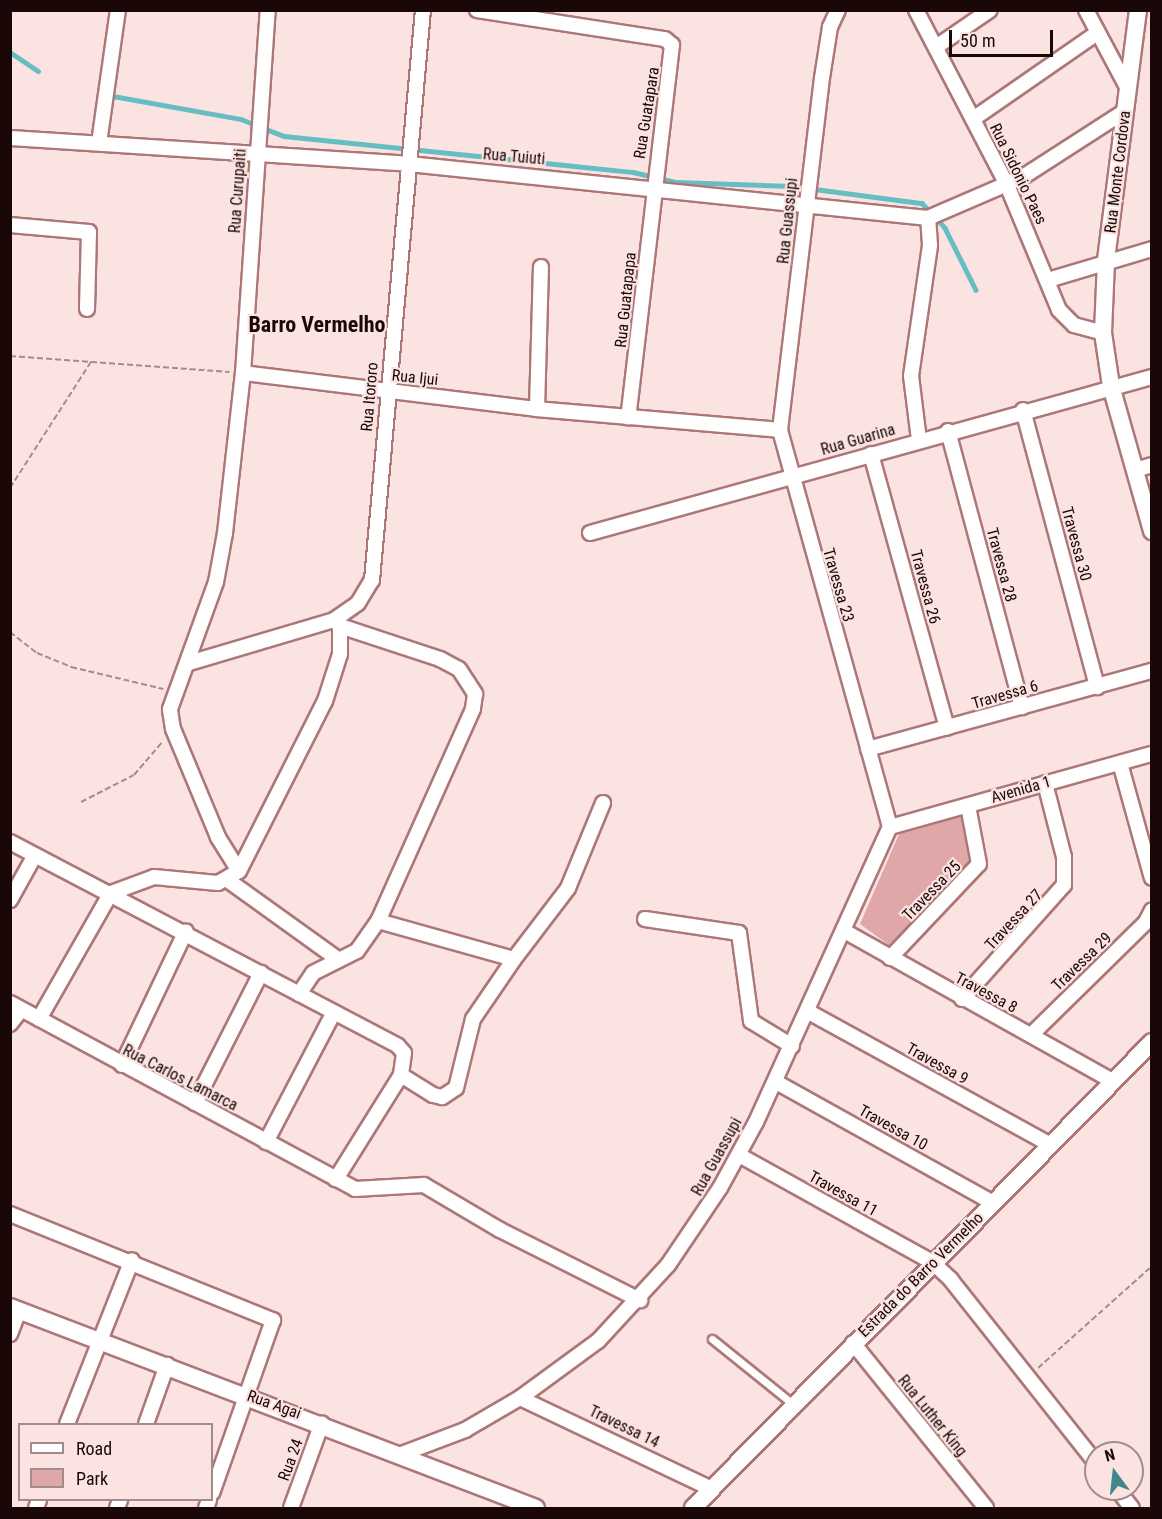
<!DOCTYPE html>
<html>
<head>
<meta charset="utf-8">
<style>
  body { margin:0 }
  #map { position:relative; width:1162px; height:1519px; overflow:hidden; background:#fbe3e2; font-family:"Roboto Condensed",sans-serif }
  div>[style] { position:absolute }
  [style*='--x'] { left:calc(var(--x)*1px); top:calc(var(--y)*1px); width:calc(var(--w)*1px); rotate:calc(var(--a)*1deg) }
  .green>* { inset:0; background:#dfa7a7 }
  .stream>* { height:4.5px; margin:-2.25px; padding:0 2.25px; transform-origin:2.25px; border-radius:2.25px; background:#67bec2 }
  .path>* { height:2px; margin-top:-1px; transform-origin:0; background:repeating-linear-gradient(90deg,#a28c8c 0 6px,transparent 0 9px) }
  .roads { filter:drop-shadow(2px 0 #ad7778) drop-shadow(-2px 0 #ad7778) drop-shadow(0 2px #ad7778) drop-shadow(0 -2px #ad7778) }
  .service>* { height:7px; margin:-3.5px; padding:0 3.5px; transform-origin:3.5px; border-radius:3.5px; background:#fff }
  .minor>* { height:14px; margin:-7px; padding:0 7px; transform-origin:7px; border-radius:7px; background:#fff }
  .tertiary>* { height:16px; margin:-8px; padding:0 8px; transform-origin:8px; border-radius:8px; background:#fff }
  span { translate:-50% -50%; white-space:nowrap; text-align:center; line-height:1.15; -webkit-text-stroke:4.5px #fbe3e2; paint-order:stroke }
  .street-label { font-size:16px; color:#1a0808 }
  .district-label { font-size:22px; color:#1a0808; font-weight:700 }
  .frame { position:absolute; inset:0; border:12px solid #1a0808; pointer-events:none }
  .legend { position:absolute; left:18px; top:1423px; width:195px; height:78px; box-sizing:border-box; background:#fbe3e2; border:2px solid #a18b8b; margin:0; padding:8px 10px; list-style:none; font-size:18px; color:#1a0808 }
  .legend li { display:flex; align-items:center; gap:12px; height:30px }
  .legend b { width:30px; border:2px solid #a18b8b }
  .north { position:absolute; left:1084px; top:1441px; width:60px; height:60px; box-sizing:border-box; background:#fbe3e2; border:2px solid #a18b8b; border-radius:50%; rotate:345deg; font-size:16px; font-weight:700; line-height:24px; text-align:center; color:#1a0808 }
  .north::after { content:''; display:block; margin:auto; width:21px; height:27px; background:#3f878a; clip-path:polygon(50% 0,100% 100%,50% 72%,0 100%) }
  .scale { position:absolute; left:949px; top:30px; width:104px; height:27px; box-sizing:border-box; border:3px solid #1a0808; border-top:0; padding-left:8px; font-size:18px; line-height:21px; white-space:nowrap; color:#1a0808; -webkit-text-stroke:4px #fbe3e2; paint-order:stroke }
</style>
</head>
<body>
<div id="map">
  <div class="green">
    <div style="clip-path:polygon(964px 816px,973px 862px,889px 945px,860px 924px,899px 834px)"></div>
  </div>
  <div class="stream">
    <div style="--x:10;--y:52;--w:34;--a:34"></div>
    <div style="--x:113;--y:96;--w:130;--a:10.2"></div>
    <div style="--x:241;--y:119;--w:46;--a:21.6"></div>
    <div style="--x:284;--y:136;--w:351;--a:5.9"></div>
    <div style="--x:633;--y:172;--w:44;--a:13.1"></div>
    <div style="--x:676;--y:182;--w:116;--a:2"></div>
    <div style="--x:792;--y:186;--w:131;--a:7.5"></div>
    <div style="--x:922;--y:203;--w:34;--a:47"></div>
    <div style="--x:945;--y:228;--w:69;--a:63.4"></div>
  </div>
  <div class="path">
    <div style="--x:10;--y:356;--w:220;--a:4.2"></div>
    <div style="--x:10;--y:488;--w:150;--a:-57.3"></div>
    <div style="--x:10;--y:632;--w:34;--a:38"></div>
    <div style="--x:37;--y:653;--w:37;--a:22"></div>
    <div style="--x:71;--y:667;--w:95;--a:13.4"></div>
    <div style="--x:81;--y:802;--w:59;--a:-27"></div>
    <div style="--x:134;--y:775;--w:45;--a:-49.5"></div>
    <div style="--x:1038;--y:1368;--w:153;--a:-41.8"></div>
  </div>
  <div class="roads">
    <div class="service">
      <div style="--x:712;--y:1339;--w:105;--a:38.8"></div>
    </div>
    <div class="minor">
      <div style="--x:477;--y:10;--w:190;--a:8.8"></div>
      <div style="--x:665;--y:39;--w:9;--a:41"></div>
      <div style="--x:672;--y:45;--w:375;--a:96.7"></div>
      <div style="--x:916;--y:10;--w:197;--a:62.5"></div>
      <div style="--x:1007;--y:185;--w:135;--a:67.4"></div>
      <div style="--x:1059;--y:310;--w:21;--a:45"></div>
      <div style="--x:1074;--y:325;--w:30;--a:15"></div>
      <div style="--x:1086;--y:10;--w:89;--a:62"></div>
      <div style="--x:936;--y:47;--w:65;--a:-34.4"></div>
      <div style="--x:973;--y:119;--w:151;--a:-34.7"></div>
      <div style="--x:10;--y:138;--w:400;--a:3.7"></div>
      <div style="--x:409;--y:164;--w:522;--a:5.94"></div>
      <div style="--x:928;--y:218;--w:101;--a:-23.3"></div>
      <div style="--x:1021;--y:178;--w:124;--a:-32.8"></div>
      <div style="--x:99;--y:143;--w:134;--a:-81.9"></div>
      <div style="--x:10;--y:225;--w:79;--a:5.1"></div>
      <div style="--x:89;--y:232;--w:77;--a:91.5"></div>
      <div style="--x:1048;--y:280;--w:109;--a:-16.6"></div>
      <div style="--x:243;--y:373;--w:296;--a:7"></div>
      <div style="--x:537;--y:409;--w:244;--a:4.9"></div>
      <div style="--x:537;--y:409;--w:142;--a:-88.4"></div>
      <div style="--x:1023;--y:410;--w:287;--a:75"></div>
      <div style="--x:948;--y:431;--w:286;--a:75"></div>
      <div style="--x:919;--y:440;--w:64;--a:-97.1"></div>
      <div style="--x:911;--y:376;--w:132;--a:-81.7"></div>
      <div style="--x:930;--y:245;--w:27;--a:-94"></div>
      <div style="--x:871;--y:454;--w:284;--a:74.5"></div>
      <div style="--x:1135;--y:470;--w:18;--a:-16"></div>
      <div style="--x:590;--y:533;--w:583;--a:-15.51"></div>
      <div style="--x:334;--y:620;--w:8;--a:45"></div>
      <div style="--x:340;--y:626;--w:105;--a:18.3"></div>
      <div style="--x:440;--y:659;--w:21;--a:28"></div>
      <div style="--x:459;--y:669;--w:30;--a:57"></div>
      <div style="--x:475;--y:694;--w:15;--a:98"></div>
      <div style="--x:473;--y:709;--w:232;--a:114.1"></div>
      <div style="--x:378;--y:921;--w:141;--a:15.6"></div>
      <div style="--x:514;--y:959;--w:73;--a:124.3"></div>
      <div style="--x:473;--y:1019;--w:71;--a:103.8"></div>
      <div style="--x:456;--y:1088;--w:17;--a:147"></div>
      <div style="--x:442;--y:1097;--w:9;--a:-167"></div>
      <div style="--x:433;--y:1095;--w:38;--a:-148"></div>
      <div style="--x:189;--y:663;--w:151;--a:-16.5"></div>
      <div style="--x:334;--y:620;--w:29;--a:-35"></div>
      <div style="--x:358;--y:603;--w:27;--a:-59"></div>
      <div style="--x:372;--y:580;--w:572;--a:-84.89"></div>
      <div style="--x:868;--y:749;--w:295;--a:-15.4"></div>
      <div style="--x:1120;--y:763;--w:119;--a:74.5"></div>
      <div style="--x:890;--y:827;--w:272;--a:-15.6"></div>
      <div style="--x:10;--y:842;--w:438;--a:27.7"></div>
      <div style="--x:398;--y:1046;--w:9;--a:49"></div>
      <div style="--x:404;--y:1053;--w:22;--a:98"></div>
      <div style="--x:401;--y:1075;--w:123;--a:122"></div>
      <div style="--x:239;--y:871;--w:40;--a:-122"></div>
      <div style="--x:218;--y:837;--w:117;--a:-112.6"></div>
      <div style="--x:173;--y:729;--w:20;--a:-99"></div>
      <div style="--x:170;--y:709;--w:135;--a:-70.1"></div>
      <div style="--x:216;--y:582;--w:50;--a:-79.6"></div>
      <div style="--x:225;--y:533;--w:161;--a:-83.6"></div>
      <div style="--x:243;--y:373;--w:364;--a:-86.1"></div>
      <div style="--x:229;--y:881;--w:135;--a:35.7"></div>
      <div style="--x:10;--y:900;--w:51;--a:-60.9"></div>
      <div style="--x:645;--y:919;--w:95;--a:8.5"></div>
      <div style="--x:739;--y:933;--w:89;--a:82.2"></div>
      <div style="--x:751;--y:1021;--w:48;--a:31.4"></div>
      <div style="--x:846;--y:932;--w:306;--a:29.2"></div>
      <div style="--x:890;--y:958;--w:129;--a:-46.6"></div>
      <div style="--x:979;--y:864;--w:59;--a:-100.7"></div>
      <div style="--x:514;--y:959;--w:89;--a:-52.7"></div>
      <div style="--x:568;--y:888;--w:92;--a:-67.6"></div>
      <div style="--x:299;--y:994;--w:25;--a:-56"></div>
      <div style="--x:313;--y:973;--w:49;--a:-26.6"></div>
      <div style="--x:357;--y:951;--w:37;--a:-55"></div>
      <div style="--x:962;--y:999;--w:153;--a:-48.2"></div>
      <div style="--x:1064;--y:885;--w:28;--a:-90"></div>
      <div style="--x:1064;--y:857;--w:76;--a:-104.4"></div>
      <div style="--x:10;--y:1003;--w:392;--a:28.3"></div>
      <div style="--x:355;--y:1189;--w:69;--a:-3.3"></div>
      <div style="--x:424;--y:1185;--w:88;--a:30.6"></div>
      <div style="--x:500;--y:1230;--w:157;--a:26.6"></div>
      <div style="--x:807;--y:1011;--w:278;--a:28.8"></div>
      <div style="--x:39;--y:1019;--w:145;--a:-60.3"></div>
      <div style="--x:111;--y:893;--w:46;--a:-20.4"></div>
      <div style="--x:154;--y:877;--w:64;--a:5.4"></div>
      <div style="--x:218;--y:883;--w:24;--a:-30"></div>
      <div style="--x:239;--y:871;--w:191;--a:-63.2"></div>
      <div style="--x:325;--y:701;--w:49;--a:-72.3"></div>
      <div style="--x:340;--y:654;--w:28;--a:-90"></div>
      <div style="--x:10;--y:1024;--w:18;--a:-52"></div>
      <div style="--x:1031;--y:1035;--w:161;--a:-44.5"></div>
      <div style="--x:1146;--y:922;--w:13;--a:-63"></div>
      <div style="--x:122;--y:1065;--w:148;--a:-64.5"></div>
      <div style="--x:776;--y:1082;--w:248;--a:29.1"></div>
      <div style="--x:195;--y:1103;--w:146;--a:-63.1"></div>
      <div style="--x:266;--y:1142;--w:144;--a:-62.4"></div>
      <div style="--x:739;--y:1155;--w:221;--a:29"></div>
      <div style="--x:932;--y:1262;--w:26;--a:43"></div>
      <div style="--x:951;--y:1280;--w:233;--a:51.6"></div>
      <div style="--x:10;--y:1214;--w:284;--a:22"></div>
      <div style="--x:273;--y:1320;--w:183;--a:109.4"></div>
      <div style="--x:10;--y:1334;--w:26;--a:-69"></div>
      <div style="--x:853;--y:1343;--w:212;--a:51.1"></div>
      <div style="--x:520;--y:1398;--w:212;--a:25.4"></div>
      <div style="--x:67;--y:1424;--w:176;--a:-68.4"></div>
      <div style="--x:146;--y:1424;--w:63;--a:-70.4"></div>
      <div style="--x:399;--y:1455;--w:71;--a:-20.7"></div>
      <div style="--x:465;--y:1430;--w:64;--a:-30.2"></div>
      <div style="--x:520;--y:1398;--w:97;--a:-36.2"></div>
      <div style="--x:598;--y:1341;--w:103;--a:-47.4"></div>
      <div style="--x:668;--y:1265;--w:93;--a:-56"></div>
      <div style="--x:720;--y:1188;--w:75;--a:-61.4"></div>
      <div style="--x:756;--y:1122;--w:324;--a:-65.6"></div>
      <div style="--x:890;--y:827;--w:412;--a:-105.5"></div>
      <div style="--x:780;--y:430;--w:354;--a:-83.2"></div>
      <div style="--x:822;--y:78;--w:52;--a:-81.1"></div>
      <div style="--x:830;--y:27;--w:19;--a:-65"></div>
      <div style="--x:1117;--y:1489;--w:24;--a:52"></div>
      <div style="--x:36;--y:1508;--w:9;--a:-69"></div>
      <div style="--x:117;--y:1508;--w:9;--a:-69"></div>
      <div style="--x:206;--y:1508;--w:9;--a:-69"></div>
      <div style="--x:291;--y:1508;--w:90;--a:-70"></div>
    </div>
    <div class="tertiary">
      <div style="--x:1138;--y:10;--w:253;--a:97.3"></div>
      <div style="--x:1106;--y:261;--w:72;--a:92.4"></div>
      <div style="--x:1103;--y:333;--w:54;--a:81.4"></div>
      <div style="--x:1111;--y:386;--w:151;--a:74.2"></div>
      <div style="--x:10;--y:1307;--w:563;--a:20.91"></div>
      <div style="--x:693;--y:1508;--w:654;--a:-45.43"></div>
    </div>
  </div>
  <div class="street-label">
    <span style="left:647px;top:113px;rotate:-81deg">Rua Guatapara</span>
    <span style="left:514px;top:157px;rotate:5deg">Rua Tuiuti</span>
    <span style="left:1118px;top:172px;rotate:-83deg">Rua Monte Cordova</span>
    <span style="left:1018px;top:174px;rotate:64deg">Rua Sidonio Paes</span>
    <span style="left:238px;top:191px;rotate:-86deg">Rua Curupaiti</span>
    <span style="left:788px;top:221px;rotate:-84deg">Rua Guassupi</span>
    <span style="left:626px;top:300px;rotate:-84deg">Rua Guatapapa</span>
    <span style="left:415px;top:378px;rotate:6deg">Rua Ijui</span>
    <span style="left:370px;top:397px;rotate:-85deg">Rua Itororo</span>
    <span style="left:858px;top:440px;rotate:-16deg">Rua Guarina</span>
    <span style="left:1076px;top:544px;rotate:75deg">Travessa 30</span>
    <span style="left:1001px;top:565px;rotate:75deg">Travessa 28</span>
    <span style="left:838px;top:585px;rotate:74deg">Travessa 23</span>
    <span style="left:925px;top:587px;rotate:75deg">Travessa 26</span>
    <span style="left:1005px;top:695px;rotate:-16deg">Travessa 6</span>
    <span style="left:1021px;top:790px;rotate:-16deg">Avenida 1</span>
    <span style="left:932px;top:891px;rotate:-46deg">Travessa 25</span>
    <span style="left:1014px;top:920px;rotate:-47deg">Travessa 27</span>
    <span style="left:1082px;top:962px;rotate:-44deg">Travessa 29</span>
    <span style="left:986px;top:993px;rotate:28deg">Travessa 8</span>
    <span style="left:937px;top:1064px;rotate:29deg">Travessa 9</span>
    <span style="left:180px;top:1078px;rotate:27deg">Rua Carlos Lamarca</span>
    <span style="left:893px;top:1128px;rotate:29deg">Travessa 10</span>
    <span style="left:717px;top:1157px;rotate:-61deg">Rua Guassupi</span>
    <span style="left:843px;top:1194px;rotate:29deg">Travessa 11</span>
    <span style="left:921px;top:1275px;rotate:-45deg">Estrada do Barro Vermelho</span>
    <span style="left:274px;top:1405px;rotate:20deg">Rua Agai</span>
    <span style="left:932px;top:1416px;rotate:51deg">Rua Luther King</span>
    <span style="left:624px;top:1427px;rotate:26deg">Travessa 14</span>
    <span style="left:291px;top:1460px;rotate:-70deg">Rua 24</span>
  </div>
  <div class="district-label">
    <span style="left:317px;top:325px">Barro Vermelho</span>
  </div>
  <div class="frame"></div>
  <ul class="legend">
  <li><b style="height:8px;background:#fff"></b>Road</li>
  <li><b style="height:16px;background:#dfa7a7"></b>Park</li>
  </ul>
  <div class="north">N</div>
  <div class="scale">50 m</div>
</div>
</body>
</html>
